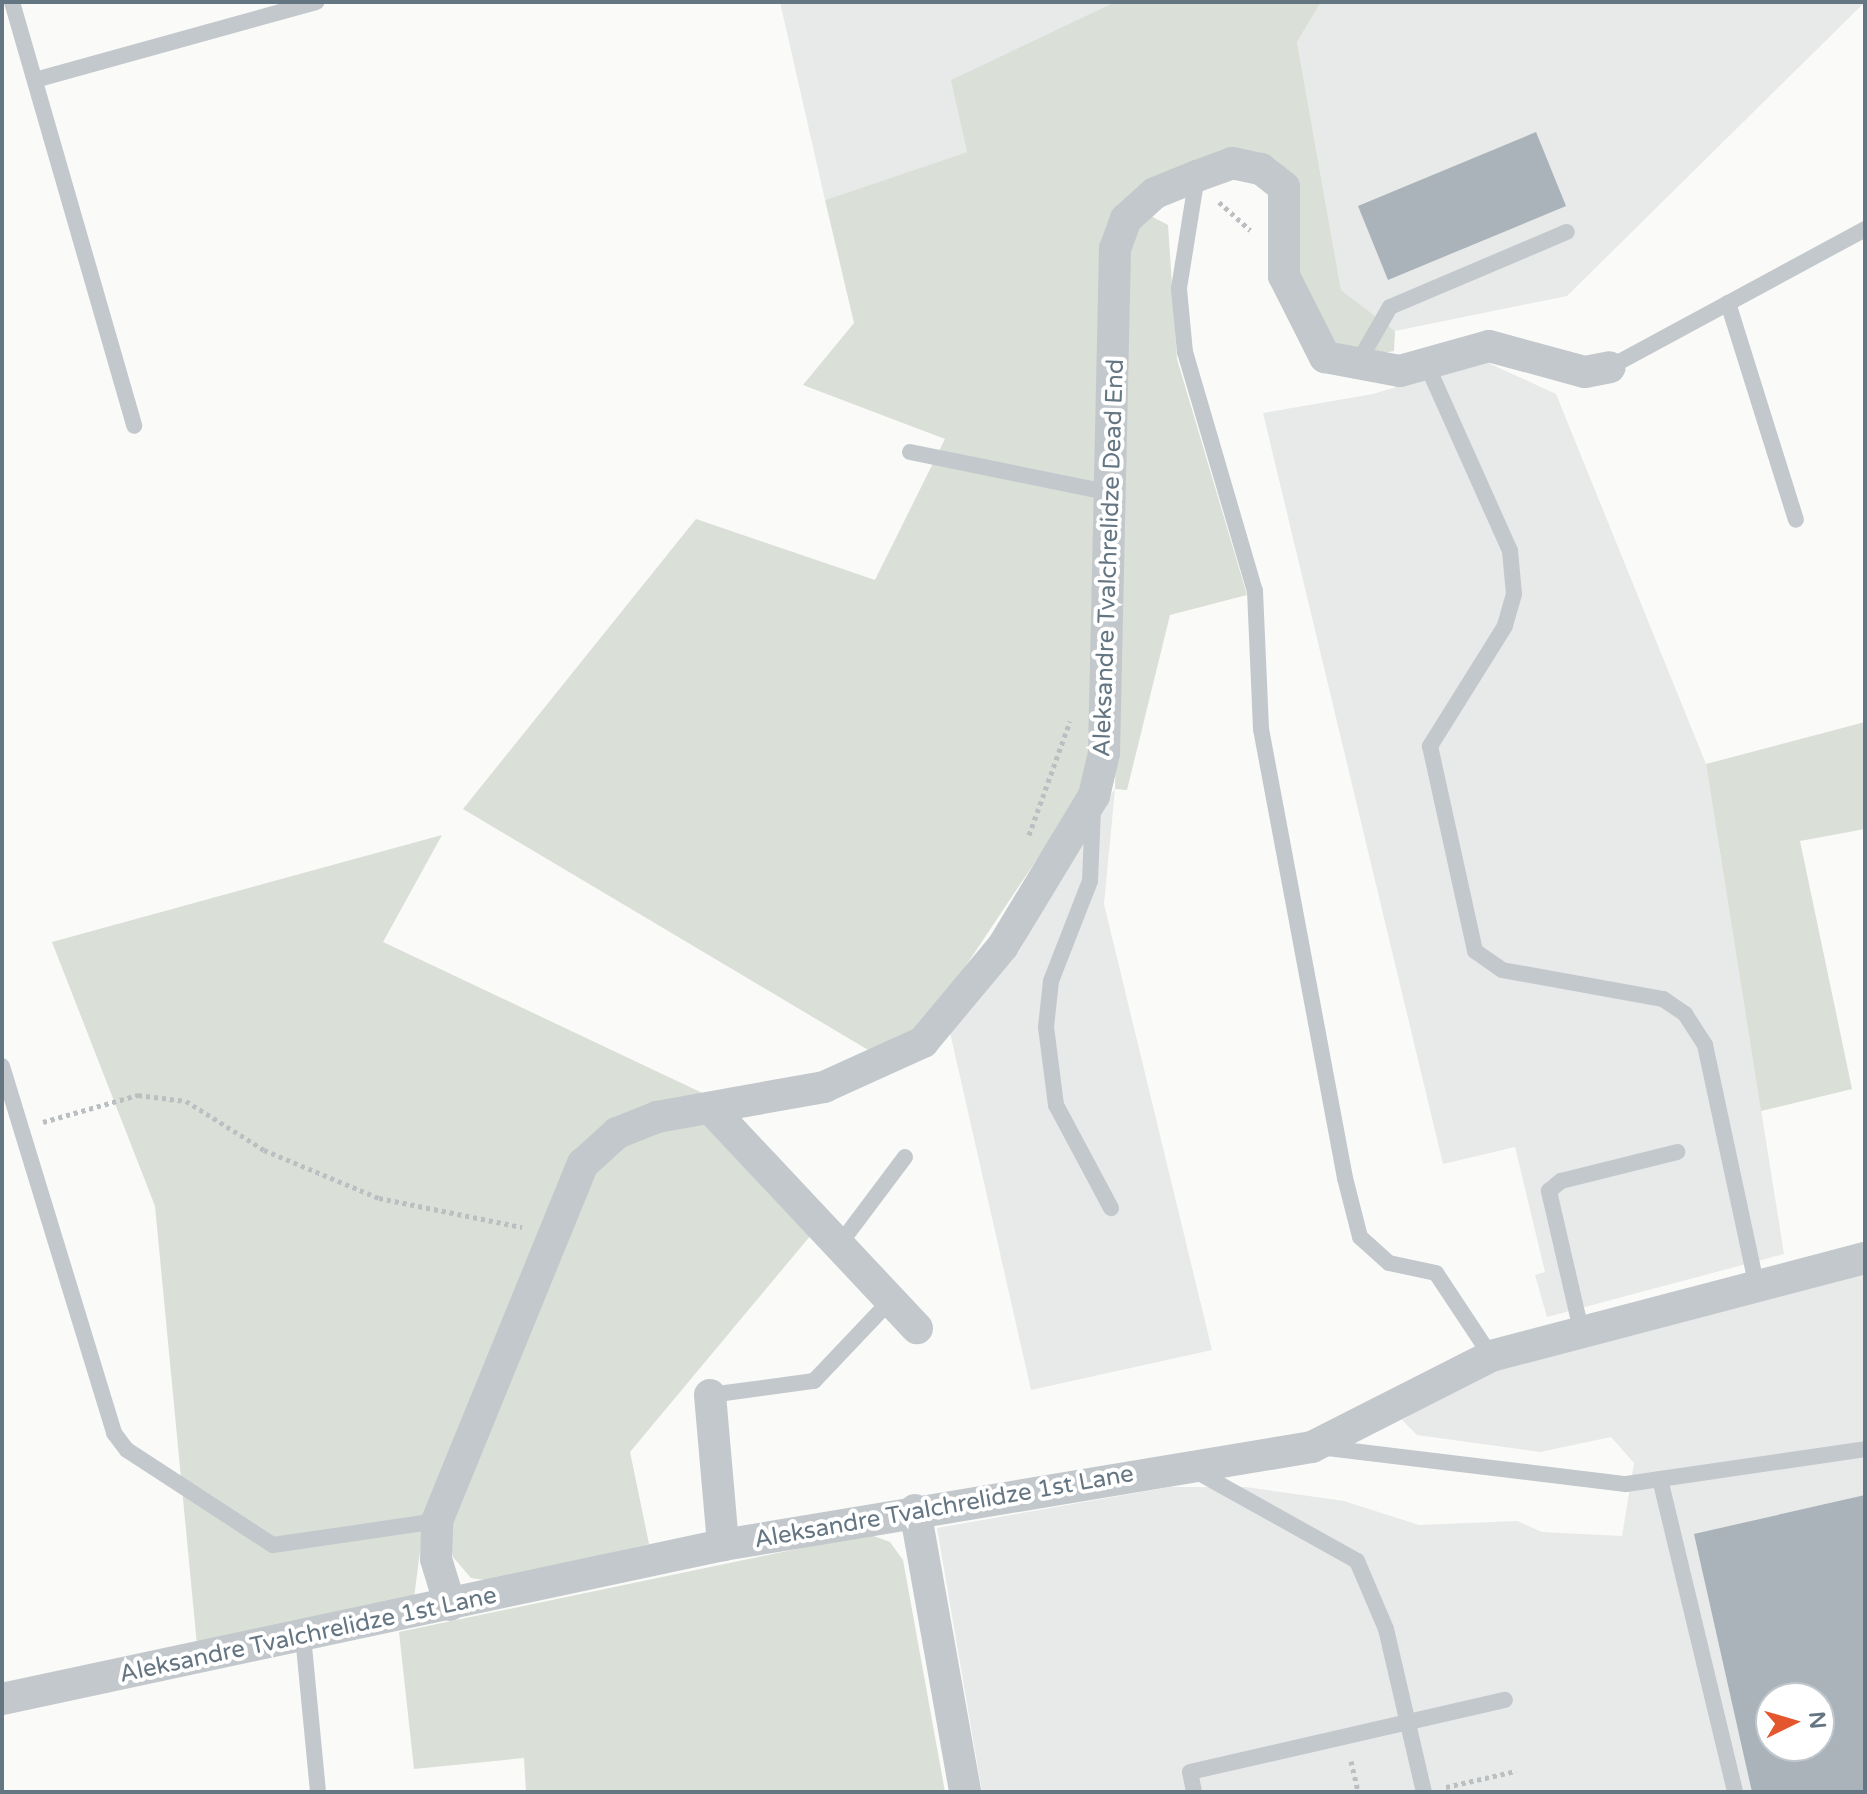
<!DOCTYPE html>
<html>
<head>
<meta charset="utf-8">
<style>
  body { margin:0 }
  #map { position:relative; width:1867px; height:1794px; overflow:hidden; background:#fafaf8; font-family:"Varela Round",sans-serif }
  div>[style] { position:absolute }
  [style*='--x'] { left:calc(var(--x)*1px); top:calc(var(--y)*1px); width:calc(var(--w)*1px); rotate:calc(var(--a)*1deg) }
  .built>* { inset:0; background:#e8e9e9 }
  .green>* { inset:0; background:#dadfd7 }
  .building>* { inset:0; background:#aab3b9 }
  .path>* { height:5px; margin-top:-2.5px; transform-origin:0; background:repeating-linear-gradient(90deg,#bbbfc2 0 4px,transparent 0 8px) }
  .service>* { height:16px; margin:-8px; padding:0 8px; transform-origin:8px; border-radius:8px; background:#c3c8cc }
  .minor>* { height:32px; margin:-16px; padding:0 16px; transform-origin:16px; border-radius:16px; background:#c3c8cc }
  span { translate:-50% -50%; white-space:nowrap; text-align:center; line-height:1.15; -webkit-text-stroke:8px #fff; paint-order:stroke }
  .street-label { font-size:24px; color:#657683 }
  .frame { position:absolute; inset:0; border:4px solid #657683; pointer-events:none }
  .north { position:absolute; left:1755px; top:1682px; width:80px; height:80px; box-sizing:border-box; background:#fff; border:2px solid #c1c8cd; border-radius:50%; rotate:85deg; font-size:22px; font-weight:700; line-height:32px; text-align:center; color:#657683 }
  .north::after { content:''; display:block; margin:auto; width:28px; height:36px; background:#e4572e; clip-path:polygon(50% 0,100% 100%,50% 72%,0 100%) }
</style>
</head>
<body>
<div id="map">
  <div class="built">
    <div style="clip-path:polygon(780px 2px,1115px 2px,952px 80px,967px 152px,825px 200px)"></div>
    <div style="clip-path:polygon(1321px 2px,1865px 2px,1567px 296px,1395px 331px,1341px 290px,1297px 42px)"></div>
    <div style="clip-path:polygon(1484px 361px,1556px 394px,1706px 764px,1784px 1254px,1547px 1317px,1535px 1275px,1545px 1272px,1515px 1147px,1443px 1164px,1263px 413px,1373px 394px)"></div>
    <div style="clip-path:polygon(1115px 789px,1104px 904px,1212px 1350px,1031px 1390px,949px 1028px,1019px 952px,1080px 835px)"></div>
    <div style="clip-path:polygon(evenodd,1865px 1274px,1865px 1792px,982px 1792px,937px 1528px,1170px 1487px,1245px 1487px,1344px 1501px,1419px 1525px,1517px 1521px,1542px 1532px,1622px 1536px,1634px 1463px,1611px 1437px,1540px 1452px,1417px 1435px,1402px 1420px,1482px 1369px,1865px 1274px,1771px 1698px,1819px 1698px,1819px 1746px,1771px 1746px,1771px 1698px)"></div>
  </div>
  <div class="green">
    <div style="clip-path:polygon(1115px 2px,1321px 2px,1297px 42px,1341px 290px,1395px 331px,1394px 351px,1361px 357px,1336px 347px,1313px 324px,1262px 157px,1114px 219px,1096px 733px,1085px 787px,929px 1021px,875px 1054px,463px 809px,696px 519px,875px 580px,945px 439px,803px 385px,854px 323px,825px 200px,967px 152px,951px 80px)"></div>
    <div style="clip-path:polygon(1145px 213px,1168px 225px,1177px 359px,1247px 595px,1170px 615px,1127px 790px,1115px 789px,1128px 253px)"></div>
    <div style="clip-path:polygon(1865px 722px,1865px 829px,1800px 841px,1852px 1089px,1761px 1111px,1706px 764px)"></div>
    <div style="clip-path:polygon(442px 835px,383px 942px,713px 1098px,594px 1138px,422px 1536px,414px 1598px,197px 1645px,155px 1206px,52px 942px)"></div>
    <div style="clip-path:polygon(705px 1121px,811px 1235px,630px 1452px,649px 1544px,491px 1581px,471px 1578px,453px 1557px,447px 1527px,595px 1170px,627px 1141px)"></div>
    <div style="clip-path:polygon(868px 1534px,890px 1542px,903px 1560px,945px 1792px,526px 1792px,524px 1758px,414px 1769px,399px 1632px)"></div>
  </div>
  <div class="building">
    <div style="clip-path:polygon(1536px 132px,1566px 206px,1388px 280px,1358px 206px)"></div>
    <div style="clip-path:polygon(evenodd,1865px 1495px,1865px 1792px,1752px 1792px,1694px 1534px,1865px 1495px,1771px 1698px,1819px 1698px,1819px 1746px,1771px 1746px,1771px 1698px)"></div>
  </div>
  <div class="path">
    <div style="--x:1219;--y:202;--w:42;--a:42.1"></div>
    <div style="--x:1029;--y:835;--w:121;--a:-70.2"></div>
    <div style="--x:43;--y:1122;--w:99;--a:-15.9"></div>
    <div style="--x:138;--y:1095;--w:48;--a:7.1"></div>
    <div style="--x:186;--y:1101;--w:92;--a:32.1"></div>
    <div style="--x:264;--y:1150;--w:125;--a:22.7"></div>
    <div style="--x:379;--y:1198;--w:146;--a:11.5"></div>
    <div style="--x:1351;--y:1761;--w:32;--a:77"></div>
    <div style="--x:1446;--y:1787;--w:72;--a:-12.9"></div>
  </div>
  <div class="service">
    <div style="--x:12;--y:2;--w:441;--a:73.9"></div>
    <div style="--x:35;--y:80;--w:292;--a:-15.5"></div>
    <div style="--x:1197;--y:176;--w:114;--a:99.1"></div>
    <div style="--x:1179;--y:289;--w:63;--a:84.6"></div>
    <div style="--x:1185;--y:352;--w:249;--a:73.7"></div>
    <div style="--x:1255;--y:591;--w:138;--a:87.5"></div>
    <div style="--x:1261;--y:729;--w:457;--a:79.4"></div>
    <div style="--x:1345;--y:1178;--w:61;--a:75.7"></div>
    <div style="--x:1360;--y:1237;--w:39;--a:42"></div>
    <div style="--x:1389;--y:1263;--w:48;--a:12"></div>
    <div style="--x:1436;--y:1273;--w:100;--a:56.5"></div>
    <div style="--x:1728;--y:303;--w:227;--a:72.6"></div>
    <div style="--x:1426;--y:363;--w:206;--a:65.9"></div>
    <div style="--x:1510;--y:551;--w:43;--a:84.7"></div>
    <div style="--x:1514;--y:594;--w:33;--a:106"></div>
    <div style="--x:1505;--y:626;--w:142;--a:122"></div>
    <div style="--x:1430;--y:746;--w:210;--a:77.6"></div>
    <div style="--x:1475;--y:951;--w:33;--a:35"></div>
    <div style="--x:1502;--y:970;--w:164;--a:10.2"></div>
    <div style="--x:1663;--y:999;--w:27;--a:34"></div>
    <div style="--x:1685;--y:1014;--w:37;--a:57"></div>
    <div style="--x:1705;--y:1045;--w:243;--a:77.9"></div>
    <div style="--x:1610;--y:367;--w:290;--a:-28.4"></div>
    <div style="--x:1355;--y:368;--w:70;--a:-60.2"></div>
    <div style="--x:1390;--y:307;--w:192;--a:-23"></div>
    <div style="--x:910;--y:452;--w:206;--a:11.5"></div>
    <div style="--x:1093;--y:809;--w:72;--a:92.4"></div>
    <div style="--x:1090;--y:881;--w:107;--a:111.3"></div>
    <div style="--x:1051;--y:981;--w:46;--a:96.2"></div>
    <div style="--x:1046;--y:1027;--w:79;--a:82.7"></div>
    <div style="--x:1056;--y:1105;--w:117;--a:61.9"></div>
    <div style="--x:2;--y:1066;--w:384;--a:73"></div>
    <div style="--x:114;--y:1433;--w:21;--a:53"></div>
    <div style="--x:127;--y:1450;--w:174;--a:33.1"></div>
    <div style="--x:273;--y:1545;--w:166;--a:-8.3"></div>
    <div style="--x:839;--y:1245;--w:110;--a:-53.1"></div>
    <div style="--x:1581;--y:1330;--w:143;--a:-103"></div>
    <div style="--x:1549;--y:1191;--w:16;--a:-40"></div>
    <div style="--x:1561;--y:1181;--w:120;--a:-14"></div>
    <div style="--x:710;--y:1395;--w:105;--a:-7.7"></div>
    <div style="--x:814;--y:1381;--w:112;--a:-46.5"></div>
    <div style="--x:1319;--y:1447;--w:309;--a:6.9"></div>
    <div style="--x:1626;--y:1484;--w:242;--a:-8.3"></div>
    <div style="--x:1192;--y:1469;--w:189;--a:29.1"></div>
    <div style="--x:1357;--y:1561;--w:74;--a:66.9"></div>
    <div style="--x:1386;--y:1629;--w:167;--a:76.9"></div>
    <div style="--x:1660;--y:1479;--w:322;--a:76.5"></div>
    <div style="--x:303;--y:1636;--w:157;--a:84.5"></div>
    <div style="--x:1194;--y:1792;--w:20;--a:-101"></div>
    <div style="--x:1190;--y:1772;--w:323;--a:-12.9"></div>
  </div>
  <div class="minor">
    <div style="--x:713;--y:1111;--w:298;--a:46.8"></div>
    <div style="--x:710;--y:1395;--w:151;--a:85"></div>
    <div style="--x:915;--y:1510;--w:286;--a:79.9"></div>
    <div style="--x:450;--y:1605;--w:48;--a:-106.9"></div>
    <div style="--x:436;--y:1559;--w:38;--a:-88"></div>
    <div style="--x:437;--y:1521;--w:386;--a:-67.8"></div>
    <div style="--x:583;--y:1164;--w:46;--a:-42.4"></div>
    <div style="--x:617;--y:1133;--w:43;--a:-21.8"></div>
    <div style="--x:657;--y:1117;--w:170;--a:-10.2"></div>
    <div style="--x:824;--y:1087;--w:109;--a:-24.4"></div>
    <div style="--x:923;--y:1042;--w:125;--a:-50.2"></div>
    <div style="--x:1003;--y:946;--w:175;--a:-58.8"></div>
    <div style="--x:1094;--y:796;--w:44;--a:-76.9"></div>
    <div style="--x:1104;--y:753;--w:504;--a:-88.75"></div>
    <div style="--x:1115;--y:249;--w:32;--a:-70"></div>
    <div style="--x:1126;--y:219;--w:39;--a:-42"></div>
    <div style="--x:1155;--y:193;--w:45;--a:-22"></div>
    <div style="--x:1197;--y:176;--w:37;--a:-20"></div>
    <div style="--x:1232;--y:163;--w:30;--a:12"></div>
    <div style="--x:1261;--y:169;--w:29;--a:38"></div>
    <div style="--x:1284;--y:187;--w:89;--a:90"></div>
    <div style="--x:1284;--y:276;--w:91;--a:63.2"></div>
    <div style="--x:1325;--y:357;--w:76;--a:10.6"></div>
    <div style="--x:1400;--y:371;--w:92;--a:-15.7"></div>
    <div style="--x:1489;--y:346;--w:99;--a:15.2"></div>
    <div style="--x:1585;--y:372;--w:25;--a:-11"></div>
    <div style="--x:2;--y:1699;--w:737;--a:-12.06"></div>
    <div style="--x:723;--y:1545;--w:597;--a:-9.45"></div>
    <div style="--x:1312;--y:1447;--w:201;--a:-26.9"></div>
    <div style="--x:1491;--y:1356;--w:387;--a:-14.7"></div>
  </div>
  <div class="street-label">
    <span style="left:1109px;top:558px;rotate:-88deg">Aleksandre Tvalchrelidze Dead End</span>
    <span style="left:944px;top:1507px;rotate:-10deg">Aleksandre Tvalchrelidze 1st Lane</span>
    <span style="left:308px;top:1635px;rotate:-12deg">Aleksandre Tvalchrelidze 1st Lane</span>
  </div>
  <div class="frame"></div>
  <div class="north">N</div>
</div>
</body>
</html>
